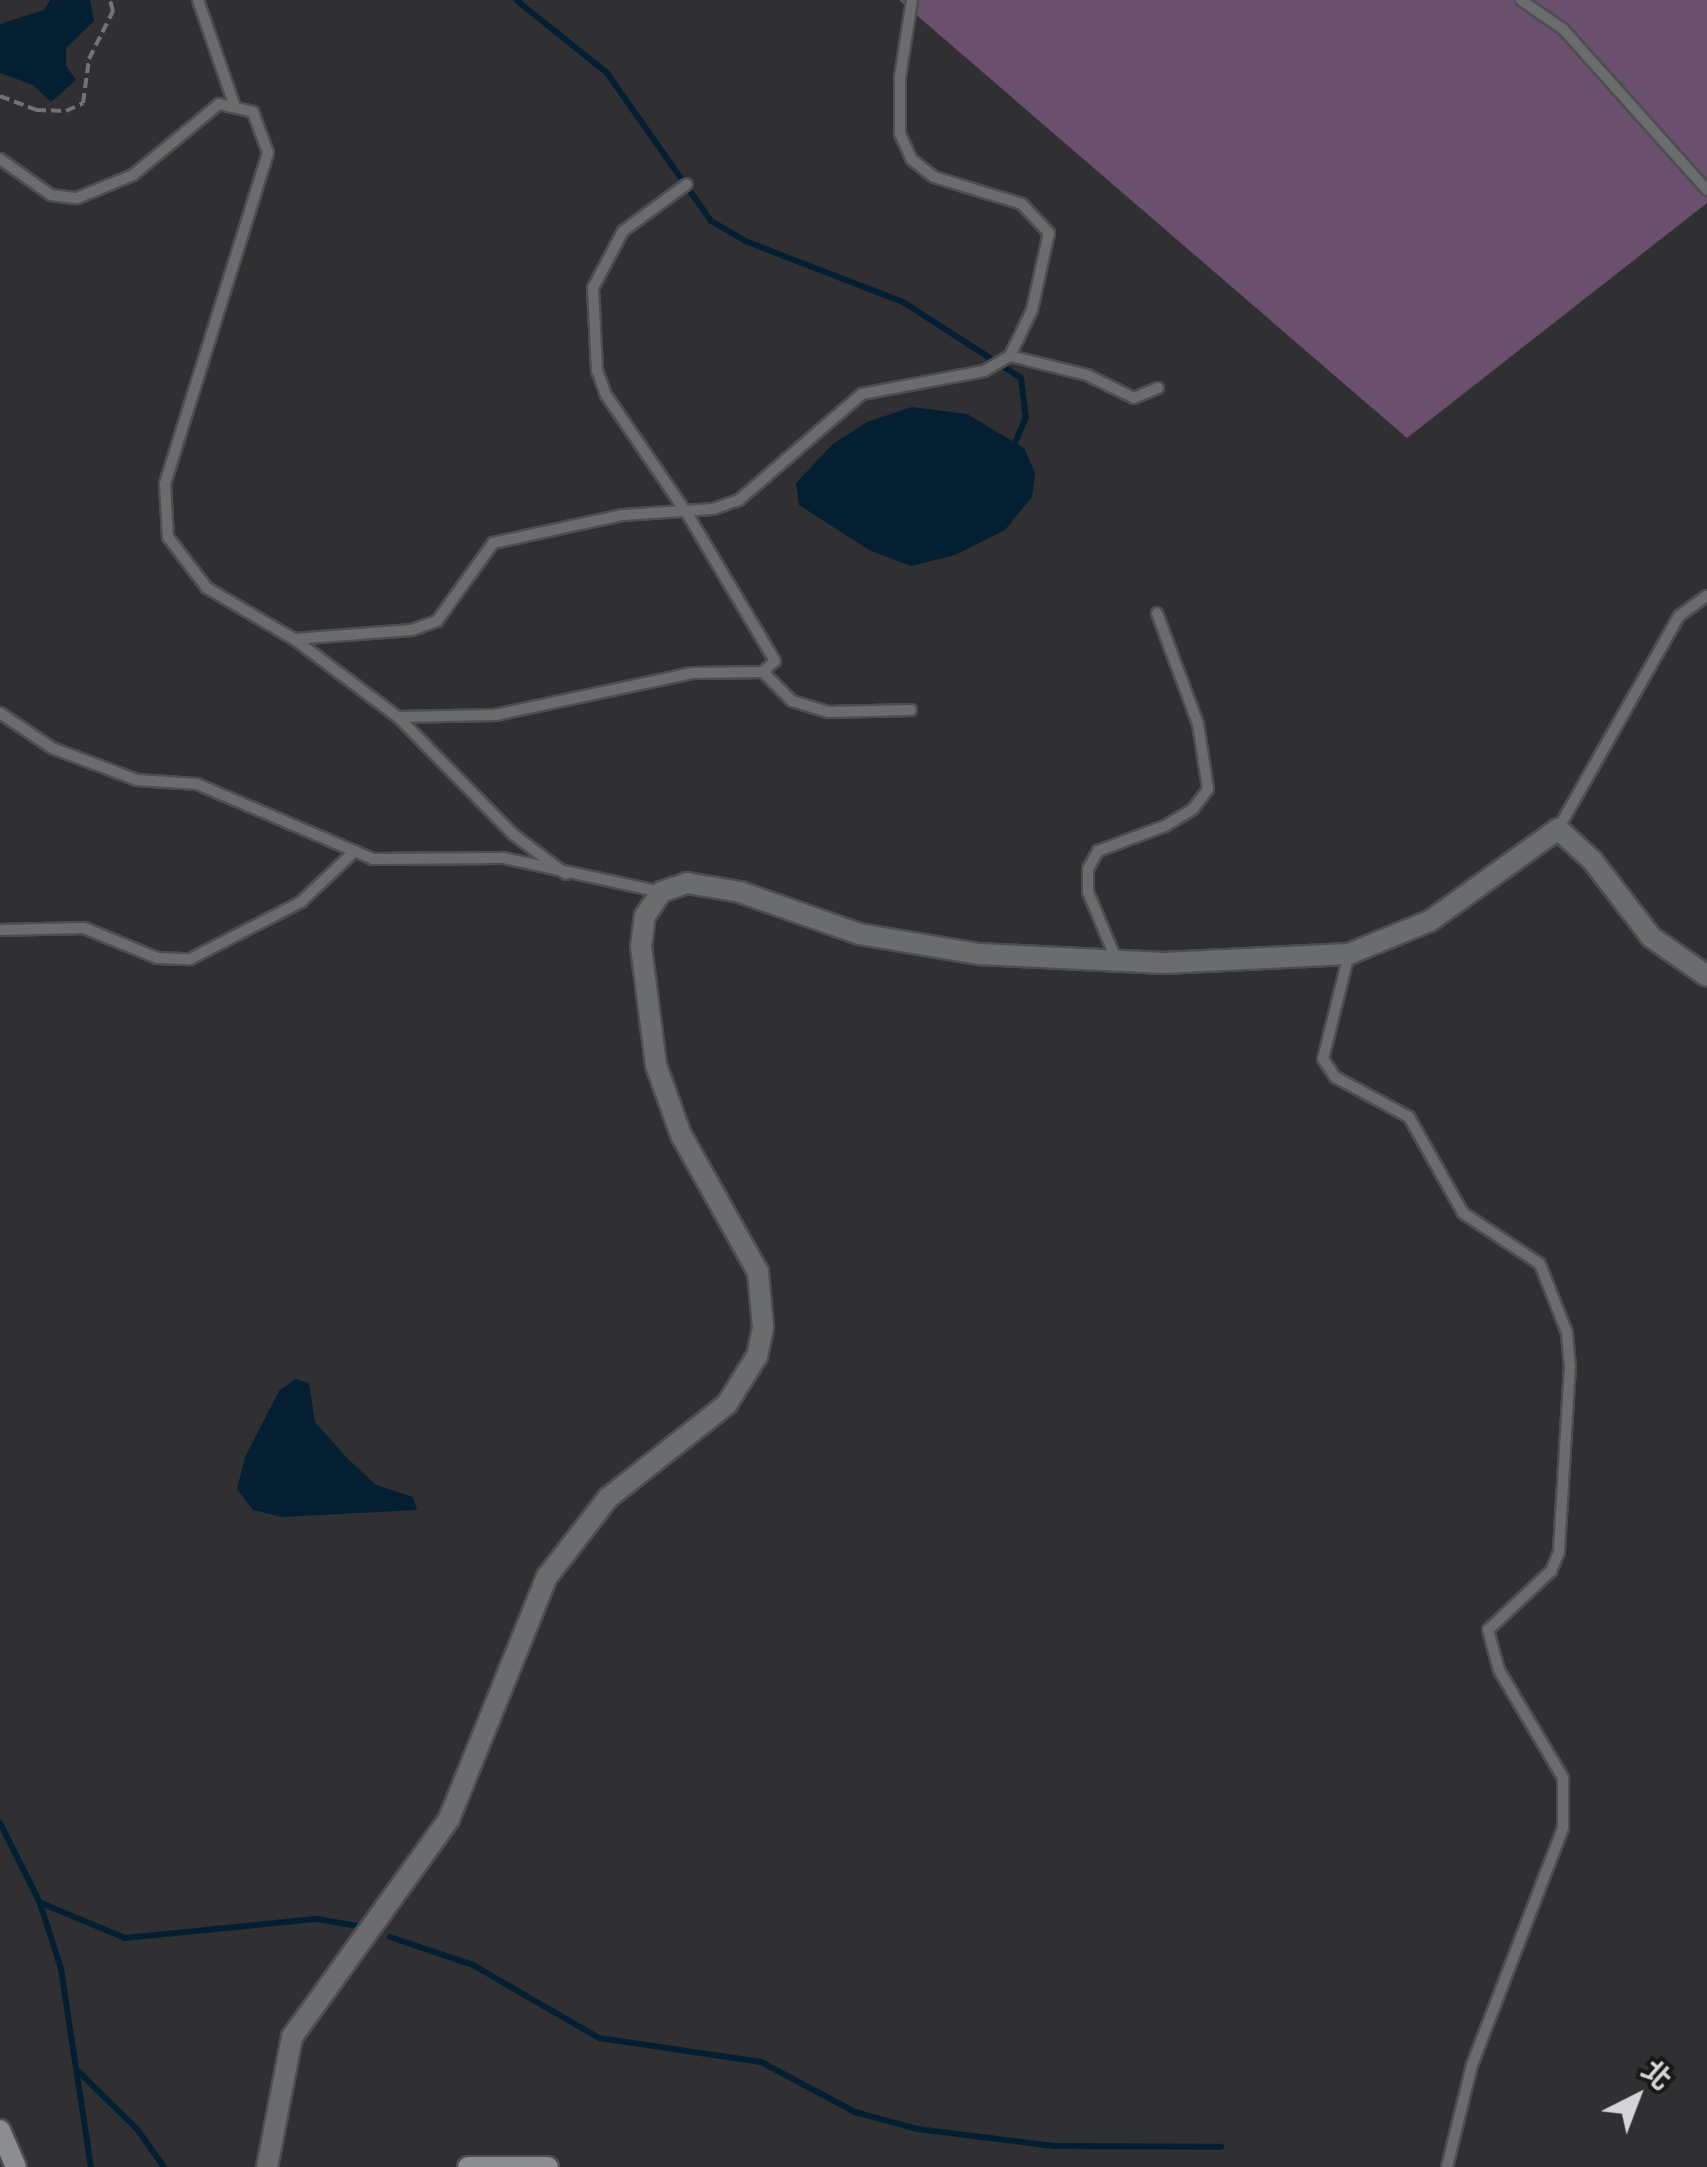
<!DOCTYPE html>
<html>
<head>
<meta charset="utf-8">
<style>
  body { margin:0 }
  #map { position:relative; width:1707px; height:2167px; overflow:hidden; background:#303033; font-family:"PT Sans","Noto Sans TC",sans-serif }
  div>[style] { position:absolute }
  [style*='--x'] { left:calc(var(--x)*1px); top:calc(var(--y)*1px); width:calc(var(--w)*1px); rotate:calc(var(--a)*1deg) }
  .green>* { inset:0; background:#6a506c }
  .water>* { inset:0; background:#041f32 }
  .stream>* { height:6px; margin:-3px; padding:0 3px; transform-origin:3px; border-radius:3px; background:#041f32 }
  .path>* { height:4px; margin-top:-2px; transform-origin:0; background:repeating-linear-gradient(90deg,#737376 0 10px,transparent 0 15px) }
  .roads { filter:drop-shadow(2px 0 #4e4e51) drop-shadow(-2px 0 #4e4e51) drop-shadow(0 2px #4e4e51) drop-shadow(0 -2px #4e4e51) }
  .lane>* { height:10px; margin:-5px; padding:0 5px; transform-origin:5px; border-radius:5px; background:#6b6c6d }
  .street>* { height:20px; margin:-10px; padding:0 10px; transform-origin:10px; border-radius:10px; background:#6b6c6d }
  .secondary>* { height:20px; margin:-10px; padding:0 10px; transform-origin:10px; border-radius:10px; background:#8c8d8f }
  span { translate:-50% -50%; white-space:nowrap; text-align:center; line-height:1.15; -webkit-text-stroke:8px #181819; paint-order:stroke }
  .north { position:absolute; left:1587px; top:2047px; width:100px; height:100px; -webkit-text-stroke:8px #181819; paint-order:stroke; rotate:42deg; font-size:28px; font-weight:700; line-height:40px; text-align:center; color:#d5d5d7 }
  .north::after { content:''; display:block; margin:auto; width:35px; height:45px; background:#d5d5d7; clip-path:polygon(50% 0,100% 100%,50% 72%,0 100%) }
</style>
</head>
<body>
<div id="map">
  <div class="green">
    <div style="clip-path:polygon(899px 0,1707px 0,1707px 203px,1407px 438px)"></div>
  </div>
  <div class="water">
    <div style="clip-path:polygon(50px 0,90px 0,94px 21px,66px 48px,66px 66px,76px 80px,51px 102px,33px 85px,0 73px,0 24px,44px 10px)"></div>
    <div style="clip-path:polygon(912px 407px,967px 414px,1024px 448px,1035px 473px,1032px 497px,1005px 530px,955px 555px,911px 566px,869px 550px,799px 505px,796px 483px,833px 444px,867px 422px)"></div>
    <div style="clip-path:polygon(295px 1379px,309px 1383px,315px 1422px,347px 1458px,376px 1485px,413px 1497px,417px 1510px,282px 1517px,253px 1510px,237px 1489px,245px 1457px,279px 1391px)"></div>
  </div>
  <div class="stream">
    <div style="--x:516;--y:0;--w:117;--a:38.7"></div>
    <div style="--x:607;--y:73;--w:181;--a:54.9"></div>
    <div style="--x:711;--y:221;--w:39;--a:30"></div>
    <div style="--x:745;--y:241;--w:169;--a:21.1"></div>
    <div style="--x:903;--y:302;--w:140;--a:32.8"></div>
    <div style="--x:1021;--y:378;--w:39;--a:83"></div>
    <div style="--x:1026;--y:417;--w:28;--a:113"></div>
    <div style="--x:0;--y:1823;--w:89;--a:63.4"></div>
    <div style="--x:40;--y:1903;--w:69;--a:72.3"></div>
    <div style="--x:61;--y:1969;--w:200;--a:81.4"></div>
    <div style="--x:41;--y:1903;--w:91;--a:22.6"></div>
    <div style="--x:125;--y:1938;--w:193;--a:-5.7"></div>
    <div style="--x:317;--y:1919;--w:48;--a:9.7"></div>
    <div style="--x:390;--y:1937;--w:88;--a:18.6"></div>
    <div style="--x:473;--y:1965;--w:146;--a:30.1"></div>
    <div style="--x:599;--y:2038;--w:164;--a:8.4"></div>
    <div style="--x:761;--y:2062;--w:106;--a:28"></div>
    <div style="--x:855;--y:2112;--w:64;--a:15.3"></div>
    <div style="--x:917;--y:2129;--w:138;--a:7.1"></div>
    <div style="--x:1054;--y:2146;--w:167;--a:0.3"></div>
    <div style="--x:79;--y:2072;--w:81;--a:44.5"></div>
    <div style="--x:137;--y:2129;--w:47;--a:54.6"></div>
  </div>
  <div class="path">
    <div style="--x:0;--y:96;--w:39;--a:21"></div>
    <div style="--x:36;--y:110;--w:30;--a:2"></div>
    <div style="--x:66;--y:111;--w:19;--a:-25"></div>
    <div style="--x:83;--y:103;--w:44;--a:-82.2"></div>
    <div style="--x:89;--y:59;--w:54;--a:-63.4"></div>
    <div style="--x:113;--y:11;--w:11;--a:-105"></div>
  </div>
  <div class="roads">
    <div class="lane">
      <div style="--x:198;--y:0;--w:110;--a:70.9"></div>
      <div style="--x:1521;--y:0;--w:51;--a:34.6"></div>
      <div style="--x:1563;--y:29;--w:216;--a:48.2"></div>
      <div style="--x:0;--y:159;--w:62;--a:35.2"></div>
      <div style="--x:51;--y:195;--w:26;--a:7"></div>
      <div style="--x:77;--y:198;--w:61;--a:-22.3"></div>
      <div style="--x:133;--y:175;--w:112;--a:-39.5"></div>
      <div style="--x:219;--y:104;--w:35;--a:13"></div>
      <div style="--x:253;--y:112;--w:44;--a:69.9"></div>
      <div style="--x:268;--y:153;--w:347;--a:107.3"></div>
      <div style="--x:165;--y:484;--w:53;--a:86.8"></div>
      <div style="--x:168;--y:537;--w:64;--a:52.6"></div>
      <div style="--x:207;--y:588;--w:101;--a:30.4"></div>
      <div style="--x:294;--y:639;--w:130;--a:36.9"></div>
      <div style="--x:398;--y:717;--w:165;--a:45.5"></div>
      <div style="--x:514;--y:835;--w:65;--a:36.9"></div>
      <div style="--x:1010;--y:356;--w:79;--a:13.9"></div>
      <div style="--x:1087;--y:375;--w:52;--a:26.1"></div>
      <div style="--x:1134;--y:398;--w:26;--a:-23"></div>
      <div style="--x:294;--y:639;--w:118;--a:-4.4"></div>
      <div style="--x:412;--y:630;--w:27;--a:-20"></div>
      <div style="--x:437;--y:621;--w:96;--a:-54.3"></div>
      <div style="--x:493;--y:543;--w:133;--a:-12.2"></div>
      <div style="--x:623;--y:515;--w:90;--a:-3.8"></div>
      <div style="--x:713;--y:509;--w:28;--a:-19"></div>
      <div style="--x:739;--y:500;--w:162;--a:-40.8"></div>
      <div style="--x:862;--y:394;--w:124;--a:-10.7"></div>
      <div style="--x:984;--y:371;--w:30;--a:-30"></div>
      <div style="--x:1010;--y:356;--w:51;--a:-64.4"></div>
      <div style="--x:1032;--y:310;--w:79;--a:-77.6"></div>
      <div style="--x:1049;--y:233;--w:40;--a:-133"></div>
      <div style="--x:1022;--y:204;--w:92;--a:-162.9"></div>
      <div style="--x:934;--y:177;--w:28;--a:-142"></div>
      <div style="--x:912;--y:160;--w:29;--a:-115"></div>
      <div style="--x:900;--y:134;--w:57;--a:-90"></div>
      <div style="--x:900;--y:77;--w:78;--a:-81.1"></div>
      <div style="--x:763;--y:672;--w:41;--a:45"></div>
      <div style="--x:792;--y:701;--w:38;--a:17"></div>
      <div style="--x:828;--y:712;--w:83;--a:-1.4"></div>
      <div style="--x:0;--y:713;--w:63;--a:33.9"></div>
      <div style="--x:52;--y:748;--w:91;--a:20.6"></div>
      <div style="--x:137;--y:780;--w:60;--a:3.8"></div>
      <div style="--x:197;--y:784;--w:191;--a:23.1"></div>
      <div style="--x:373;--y:859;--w:130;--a:-0.4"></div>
      <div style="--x:503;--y:858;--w:162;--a:12.1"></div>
      <div style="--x:398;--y:717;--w:97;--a:-1.2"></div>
      <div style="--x:495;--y:715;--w:202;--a:-12"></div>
      <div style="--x:693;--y:673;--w:70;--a:-0.8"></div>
      <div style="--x:763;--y:672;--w:16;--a:-43"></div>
      <div style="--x:775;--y:661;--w:170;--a:-120.8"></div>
      <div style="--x:688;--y:515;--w:145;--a:-124.3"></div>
      <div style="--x:606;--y:395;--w:27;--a:-110"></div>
      <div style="--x:597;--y:370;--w:82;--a:-92.8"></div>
      <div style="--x:593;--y:288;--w:64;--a:-62.2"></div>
      <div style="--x:623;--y:231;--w:79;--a:-36.3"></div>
      <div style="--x:1558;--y:829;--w:245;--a:-60.4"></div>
      <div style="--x:1679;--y:616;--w:34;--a:-36"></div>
      <div style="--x:0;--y:930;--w:84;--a:-1.4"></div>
      <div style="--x:84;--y:928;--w:79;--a:22.3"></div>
      <div style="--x:157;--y:958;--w:33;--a:2"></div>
      <div style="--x:190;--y:959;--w:125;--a:-27.2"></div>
      <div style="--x:301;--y:902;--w:74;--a:-43.4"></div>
      <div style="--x:1349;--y:954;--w:108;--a:103.9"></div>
      <div style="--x:1323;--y:1059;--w:22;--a:56"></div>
      <div style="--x:1335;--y:1077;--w:84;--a:28.4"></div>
      <div style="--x:1409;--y:1117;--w:110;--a:60.6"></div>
      <div style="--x:1463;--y:1213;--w:92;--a:33.5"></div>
      <div style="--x:1540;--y:1264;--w:74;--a:68.6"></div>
      <div style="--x:1567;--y:1333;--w:32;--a:85"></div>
      <div style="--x:1570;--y:1365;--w:187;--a:93.4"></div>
      <div style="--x:1559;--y:1552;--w:21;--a:113"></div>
      <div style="--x:1551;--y:1571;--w:86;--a:136.9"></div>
      <div style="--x:1488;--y:1630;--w:41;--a:74.6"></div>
      <div style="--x:1499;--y:1670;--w:126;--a:59.3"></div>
      <div style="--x:1563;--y:1778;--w:50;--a:90"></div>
      <div style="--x:1563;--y:1828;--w:254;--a:111"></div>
      <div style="--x:1472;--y:2065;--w:105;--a:103.8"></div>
      <div style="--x:1116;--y:959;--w:73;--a:-112.7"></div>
      <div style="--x:1088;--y:892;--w:23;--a:-90"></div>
      <div style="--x:1088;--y:869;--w:21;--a:-61"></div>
      <div style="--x:1098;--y:851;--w:72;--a:-20.5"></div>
      <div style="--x:1165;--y:826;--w:33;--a:-31"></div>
      <div style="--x:1193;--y:809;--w:25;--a:-53"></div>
      <div style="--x:1208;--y:789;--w:66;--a:-98.7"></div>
      <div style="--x:1198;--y:724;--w:118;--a:-110.3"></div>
    </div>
    <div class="street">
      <div style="--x:267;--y:2167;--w:132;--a:-79.1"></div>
      <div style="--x:292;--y:2037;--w:269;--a:-54.2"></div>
      <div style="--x:449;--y:1819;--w:261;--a:-68"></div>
      <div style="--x:547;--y:1577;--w:100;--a:-52.3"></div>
      <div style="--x:608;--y:1498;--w:152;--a:-38.3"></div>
      <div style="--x:727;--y:1404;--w:57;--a:-58"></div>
      <div style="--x:757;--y:1356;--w:30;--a:-78"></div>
      <div style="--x:763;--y:1327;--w:55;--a:-95.2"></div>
      <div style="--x:758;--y:1272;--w:157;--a:-119.3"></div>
      <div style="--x:681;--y:1135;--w:74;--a:-109.7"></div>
      <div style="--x:656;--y:1065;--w:119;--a:-97.2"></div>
      <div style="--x:641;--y:947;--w:31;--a:-83"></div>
      <div style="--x:645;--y:916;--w:29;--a:-56"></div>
      <div style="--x:661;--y:892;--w:28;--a:-19"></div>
      <div style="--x:687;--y:883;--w:54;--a:9.6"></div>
      <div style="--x:740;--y:892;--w:126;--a:19.4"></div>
      <div style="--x:859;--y:934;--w:122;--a:9.5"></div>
      <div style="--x:979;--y:954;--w:185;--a:2.8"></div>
      <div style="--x:1164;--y:963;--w:185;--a:-2.8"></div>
      <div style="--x:1349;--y:954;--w:87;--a:-22.2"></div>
      <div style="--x:1430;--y:921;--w:158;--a:-35.7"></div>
      <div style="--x:1558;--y:829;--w:46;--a:42.4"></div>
      <div style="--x:1592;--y:860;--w:97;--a:52.5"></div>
      <div style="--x:1651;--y:937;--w:68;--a:34.9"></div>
    </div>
    <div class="secondary">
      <div style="--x:0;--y:2130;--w:40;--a:66.6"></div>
      <div style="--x:468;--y:2167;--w:80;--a:0"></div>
    </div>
  </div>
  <div class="north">北</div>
</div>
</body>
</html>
